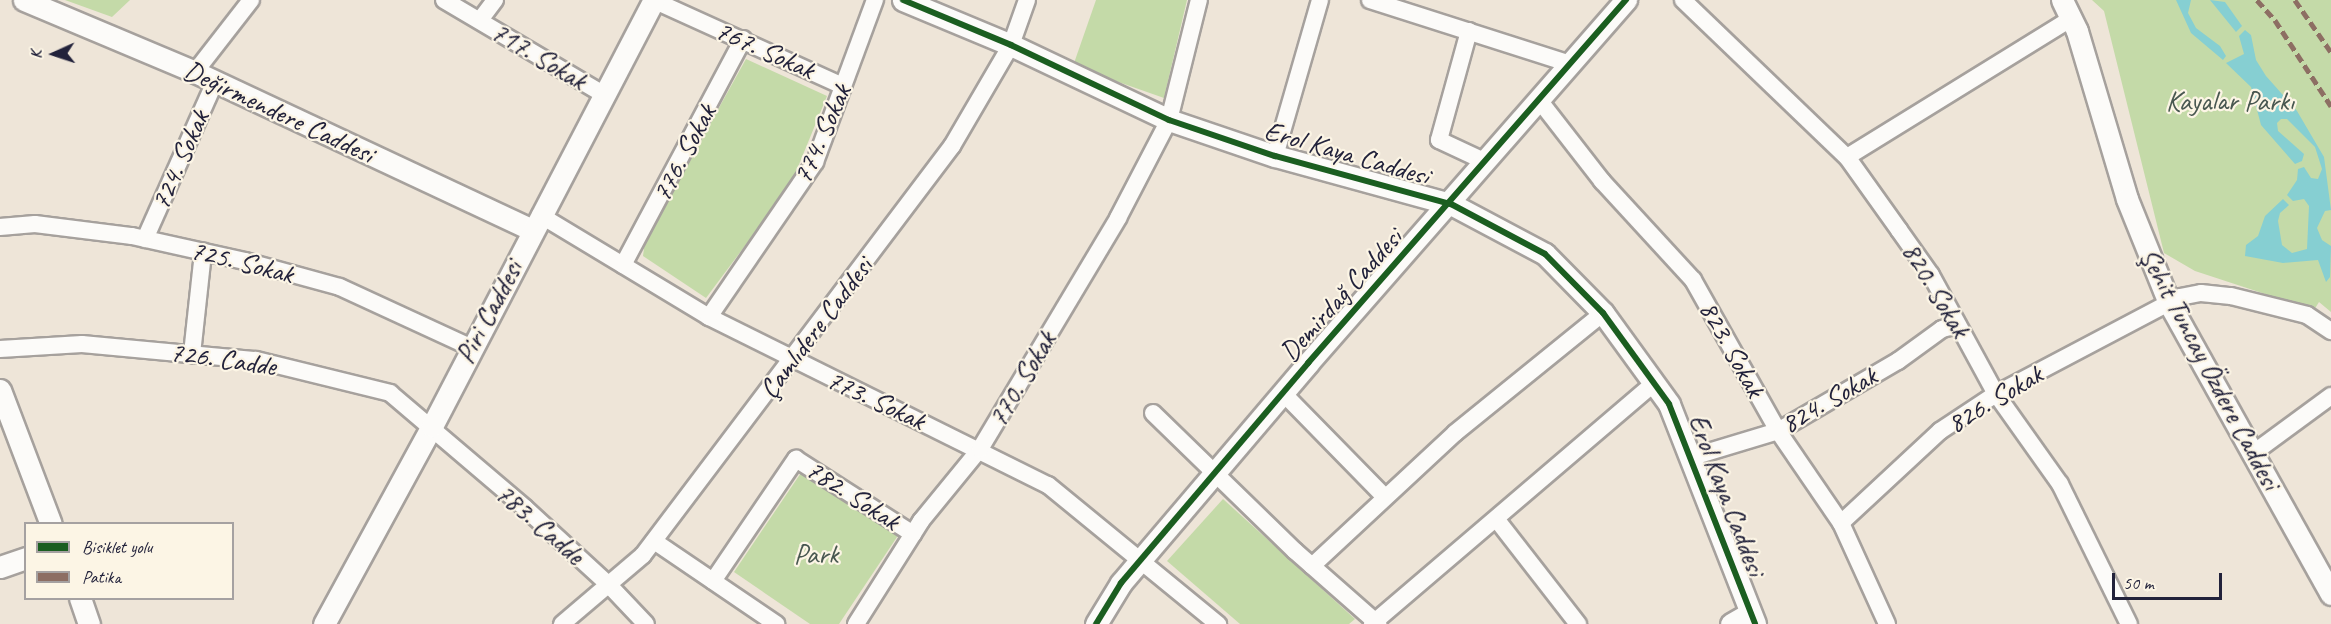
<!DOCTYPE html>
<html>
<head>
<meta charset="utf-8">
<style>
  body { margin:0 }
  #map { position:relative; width:2331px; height:624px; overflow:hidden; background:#eee5d8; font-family:Caveat,sans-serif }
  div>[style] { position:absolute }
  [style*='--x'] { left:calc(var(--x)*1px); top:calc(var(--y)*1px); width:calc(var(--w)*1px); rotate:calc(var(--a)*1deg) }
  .green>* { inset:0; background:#c4daa8 }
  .water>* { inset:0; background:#86cfd2 }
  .roads { filter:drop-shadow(2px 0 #a6a19d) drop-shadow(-2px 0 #a6a19d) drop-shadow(0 2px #a6a19d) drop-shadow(0 -2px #a6a19d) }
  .minor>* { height:16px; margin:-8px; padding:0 8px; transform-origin:8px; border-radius:8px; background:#fcfbf9 }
  .tertiary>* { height:21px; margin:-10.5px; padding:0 10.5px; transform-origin:10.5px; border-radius:10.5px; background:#fcfbf9 }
  .quiet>* { height:4.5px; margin-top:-2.25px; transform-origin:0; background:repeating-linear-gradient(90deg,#8d6e63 0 9px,transparent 0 13.5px) }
  .cycleway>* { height:6px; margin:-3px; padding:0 3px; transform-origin:3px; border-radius:3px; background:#1b5e20 }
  span { translate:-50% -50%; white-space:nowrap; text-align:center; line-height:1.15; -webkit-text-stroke:4.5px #fcf5e5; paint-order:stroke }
  .street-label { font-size:28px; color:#22223b }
  .park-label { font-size:28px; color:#485750 }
  .legend { position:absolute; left:24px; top:522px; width:210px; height:78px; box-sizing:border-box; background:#fcf5e5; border:2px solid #a5a1a1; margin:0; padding:8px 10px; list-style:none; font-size:18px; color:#22223b }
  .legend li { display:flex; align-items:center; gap:12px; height:30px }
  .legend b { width:30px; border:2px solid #a5a1a1 }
  .north { position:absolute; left:24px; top:24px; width:60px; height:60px; -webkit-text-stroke:4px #fcf5e5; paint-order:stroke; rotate:267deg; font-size:16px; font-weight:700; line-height:24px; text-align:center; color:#22223b }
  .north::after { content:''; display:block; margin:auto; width:21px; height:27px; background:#22223b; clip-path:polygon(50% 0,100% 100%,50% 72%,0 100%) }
  .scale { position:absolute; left:2112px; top:573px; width:110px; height:27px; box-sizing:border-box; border:3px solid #22223b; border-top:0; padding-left:8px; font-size:18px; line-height:21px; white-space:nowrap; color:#22223b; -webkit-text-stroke:4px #fcf5e5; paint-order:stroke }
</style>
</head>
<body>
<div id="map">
  <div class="green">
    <div style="clip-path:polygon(65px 0,130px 0,112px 17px)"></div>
    <div style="clip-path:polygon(1096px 0,1187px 0,1164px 98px,1073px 66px)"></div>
    <div style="clip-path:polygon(2092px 0,2331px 0,2331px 312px,2319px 302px,2314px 310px,2195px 271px,2164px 253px,2104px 11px)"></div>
    <div style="clip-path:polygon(746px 59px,827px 96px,791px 184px,706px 298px,643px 256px,645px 241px)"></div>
    <div style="clip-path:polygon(809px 461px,905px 525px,839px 624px,810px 624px,734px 572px)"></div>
    <div style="clip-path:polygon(1223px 499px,1355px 619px,1349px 624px,1240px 624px,1167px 561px)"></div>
  </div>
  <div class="water">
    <div style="clip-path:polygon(2176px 0,2191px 0,2188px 13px,2196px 28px,2220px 46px,2226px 56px,2223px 60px,2191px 33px)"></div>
    <div style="clip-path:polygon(2210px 0,2225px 2px,2242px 26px,2236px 32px)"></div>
    <div style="clip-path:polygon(2245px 30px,2251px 35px,2256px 60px,2266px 76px,2297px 111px,2324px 157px,2331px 210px,2325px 211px,2317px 228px,2322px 240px,2331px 246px,2330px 277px,2326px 282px,2318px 260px,2283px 263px,2245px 256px,2246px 245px,2258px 236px,2265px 216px,2283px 199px,2289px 205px,2280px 213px,2278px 221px,2282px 245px,2292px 253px,2307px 249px,2309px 206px,2304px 199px,2293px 201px,2287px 195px,2297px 180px,2298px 169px,2304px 167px,2311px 178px,2318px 179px,2322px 169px,2315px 147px,2287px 119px,2281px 119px,2277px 123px,2278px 131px,2304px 154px,2302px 161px,2295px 164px,2261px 125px,2251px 87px,2226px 63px,2244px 54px,2239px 36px)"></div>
  </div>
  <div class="roads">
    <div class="minor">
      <div style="--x:444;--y:0;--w:185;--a:30.6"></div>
      <div style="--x:653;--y:0;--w:209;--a:24.4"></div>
      <div style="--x:1370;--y:0;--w:211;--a:17.7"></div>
      <div style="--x:1683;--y:0;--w:227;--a:43.8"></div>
      <div style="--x:1847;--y:157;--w:90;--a:54.5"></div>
      <div style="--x:1899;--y:230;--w:55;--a:54.6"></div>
      <div style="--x:1931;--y:275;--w:136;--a:61.4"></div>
      <div style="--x:1996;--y:394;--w:110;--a:54.6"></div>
      <div style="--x:2060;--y:484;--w:156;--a:63.8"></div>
      <div style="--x:480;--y:20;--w:25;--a:-53"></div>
      <div style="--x:1469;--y:31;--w:113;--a:105.4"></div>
      <div style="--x:1439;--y:140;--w:52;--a:25.1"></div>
      <div style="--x:195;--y:72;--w:91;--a:-52.1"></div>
      <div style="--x:1539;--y:100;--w:103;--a:52.1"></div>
      <div style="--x:1602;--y:181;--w:134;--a:47.4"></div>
      <div style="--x:1693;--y:280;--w:173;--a:60.6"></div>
      <div style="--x:1778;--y:431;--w:112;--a:55.6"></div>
      <div style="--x:1841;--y:523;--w:111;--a:65.5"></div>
      <div style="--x:1275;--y:156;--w:162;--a:-73.9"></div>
      <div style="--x:1847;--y:157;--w:264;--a:-31.7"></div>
      <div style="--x:540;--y:215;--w:197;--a:31.1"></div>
      <div style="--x:709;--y:317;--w:378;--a:26.4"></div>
      <div style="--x:1048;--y:485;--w:220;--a:39.3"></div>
      <div style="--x:0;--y:227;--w:35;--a:-5"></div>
      <div style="--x:35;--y:224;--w:98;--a:7.1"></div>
      <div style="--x:132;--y:236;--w:116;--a:12.5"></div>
      <div style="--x:245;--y:261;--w:98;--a:15.3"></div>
      <div style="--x:340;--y:287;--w:143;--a:24.8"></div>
      <div style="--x:145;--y:239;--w:172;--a:-66"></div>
      <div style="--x:623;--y:265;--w:256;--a:-62"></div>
      <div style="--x:709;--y:317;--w:188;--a:-55.6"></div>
      <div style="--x:815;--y:162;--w:173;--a:-69.7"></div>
      <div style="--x:0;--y:349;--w:82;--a:-3.5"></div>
      <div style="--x:82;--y:344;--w:175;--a:5.3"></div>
      <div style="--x:256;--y:360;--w:138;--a:13.8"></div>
      <div style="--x:390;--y:393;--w:177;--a:40.4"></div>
      <div style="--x:525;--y:508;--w:113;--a:42.5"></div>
      <div style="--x:608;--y:584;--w:55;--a:46.5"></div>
      <div style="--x:192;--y:354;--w:103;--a:-83.8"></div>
      <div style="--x:1283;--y:393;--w:144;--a:45.6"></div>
      <div style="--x:1153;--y:413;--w:198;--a:44.2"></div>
      <div style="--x:1295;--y:551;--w:111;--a:41.3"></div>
      <div style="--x:2252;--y:454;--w:98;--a:-36.3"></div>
      <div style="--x:1692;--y:457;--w:90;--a:-16.8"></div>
      <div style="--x:1778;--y:431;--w:139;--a:-30.3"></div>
      <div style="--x:1898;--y:361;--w:54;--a:-36"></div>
      <div style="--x:1942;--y:329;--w:16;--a:-14"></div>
      <div style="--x:1497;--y:520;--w:132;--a:52.1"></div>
      <div style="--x:1841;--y:523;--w:135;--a:-42.9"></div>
      <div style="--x:1940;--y:431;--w:67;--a:-33.5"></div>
      <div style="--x:1996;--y:394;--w:208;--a:-27.8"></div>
      <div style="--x:2180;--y:297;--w:21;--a:-11"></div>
      <div style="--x:2201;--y:293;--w:30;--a:6"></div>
      <div style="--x:2231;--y:296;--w:78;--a:14"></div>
      <div style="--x:2307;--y:315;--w:29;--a:34"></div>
      <div style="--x:654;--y:541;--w:148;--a:34.2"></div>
      <div style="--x:1312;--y:566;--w:195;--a:-42.9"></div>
      <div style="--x:1455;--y:433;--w:191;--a:-39"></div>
      <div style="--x:713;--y:581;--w:148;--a:-55.8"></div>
      <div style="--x:796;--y:459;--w:139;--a:32.7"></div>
      <div style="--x:562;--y:624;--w:106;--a:-40.4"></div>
      <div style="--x:643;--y:555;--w:513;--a:-52.93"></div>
      <div style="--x:952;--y:146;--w:117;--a:-59.7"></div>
      <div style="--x:1011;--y:45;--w:48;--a:-70.4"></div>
      <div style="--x:856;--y:624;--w:122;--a:-57.7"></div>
      <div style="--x:921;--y:521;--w:93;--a:-50.7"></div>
      <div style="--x:980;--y:449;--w:269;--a:-59.1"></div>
      <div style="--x:1118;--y:218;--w:110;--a:-62.5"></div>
      <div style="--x:1169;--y:120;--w:124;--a:-76"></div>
      <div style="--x:1372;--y:624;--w:371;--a:-40.5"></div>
    </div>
    <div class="tertiary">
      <div style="--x:24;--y:0;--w:186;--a:22.8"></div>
      <div style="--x:195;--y:72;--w:372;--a:25.1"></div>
      <div style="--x:903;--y:0;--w:117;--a:22.6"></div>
      <div style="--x:1011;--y:45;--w:175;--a:25.4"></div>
      <div style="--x:1169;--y:120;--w:112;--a:18.8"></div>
      <div style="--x:1275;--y:156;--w:182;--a:15.3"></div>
      <div style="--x:1451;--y:204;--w:106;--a:28"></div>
      <div style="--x:1545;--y:254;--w:83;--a:45.5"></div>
      <div style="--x:1603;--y:313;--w:112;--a:54"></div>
      <div style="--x:1669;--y:404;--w:236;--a:68.6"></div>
      <div style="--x:2062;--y:0;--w:34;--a:64"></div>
      <div style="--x:2077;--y:31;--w:175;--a:73.4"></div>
      <div style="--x:2127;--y:199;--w:112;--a:68"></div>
      <div style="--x:2169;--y:303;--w:333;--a:60.9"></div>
      <div style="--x:0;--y:390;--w:143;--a:69.2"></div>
      <div style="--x:0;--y:567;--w:28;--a:-19"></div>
      <div style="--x:80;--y:598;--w:28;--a:71"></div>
      <div style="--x:324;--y:624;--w:226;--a:-61.4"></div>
      <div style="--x:432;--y:426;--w:480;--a:-62.5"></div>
      <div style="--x:1096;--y:624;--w:48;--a:-58.6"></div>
      <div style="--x:1121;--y:583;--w:289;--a:-49.6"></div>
      <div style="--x:1308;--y:363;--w:483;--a:-48.8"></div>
      <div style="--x:1731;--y:624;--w:22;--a:-30"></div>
    </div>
  </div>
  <div class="quiet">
    <div style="--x:2257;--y:0;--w:27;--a:48"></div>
    <div style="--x:2275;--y:20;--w:103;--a:56.9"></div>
    <div style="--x:2295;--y:0;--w:63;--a:55.3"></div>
  </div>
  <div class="cycleway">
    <div style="--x:903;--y:0;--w:117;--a:22.6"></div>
    <div style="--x:1011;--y:45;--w:175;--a:25.4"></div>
    <div style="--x:1169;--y:120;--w:112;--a:18.8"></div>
    <div style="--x:1275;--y:156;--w:182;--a:15.3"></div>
    <div style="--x:1451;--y:204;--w:106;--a:28"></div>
    <div style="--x:1545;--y:254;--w:83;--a:45.5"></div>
    <div style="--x:1603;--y:313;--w:112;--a:54"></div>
    <div style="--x:1669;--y:404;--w:236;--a:68.6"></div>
    <div style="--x:1096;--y:624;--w:48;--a:-58.6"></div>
    <div style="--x:1121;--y:583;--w:289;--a:-49.6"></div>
    <div style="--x:1308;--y:363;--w:483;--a:-48.8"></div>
  </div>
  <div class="street-label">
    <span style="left:765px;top:50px;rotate:24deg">767. Sokak</span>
    <span style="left:539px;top:56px;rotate:31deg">717. Sokak</span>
    <span style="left:279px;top:112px;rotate:25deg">Değirmendere Caddesi</span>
    <span style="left:822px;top:134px;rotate:-66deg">774. Sokak</span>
    <span style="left:684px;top:153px;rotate:-62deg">776. Sokak</span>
    <span style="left:1347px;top:153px;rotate:16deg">Erol Kaya Caddesi</span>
    <span style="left:180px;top:160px;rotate:-66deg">724. Sokak</span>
    <span style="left:242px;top:262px;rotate:14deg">725. Sokak</span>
    <span style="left:1936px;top:290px;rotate:59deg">820. Sokak</span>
    <span style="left:1341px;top:295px;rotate:-48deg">Demirdağ Caddesi</span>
    <span style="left:489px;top:312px;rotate:-62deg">Piri Caddesi</span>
    <span style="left:816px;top:328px;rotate:-53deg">Çamlıdere Caddesi</span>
    <span style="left:1732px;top:349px;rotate:61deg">823. Sokak</span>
    <span style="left:223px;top:359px;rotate:8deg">726. Cadde</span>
    <span style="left:2210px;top:369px;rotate:62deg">Şehit Tuncay Özdere Caddesi</span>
    <span style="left:1022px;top:379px;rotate:-59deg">770. Sokak</span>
    <span style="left:1995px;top:399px;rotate:-31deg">826. Sokak</span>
    <span style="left:876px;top:400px;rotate:25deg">773. Sokak</span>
    <span style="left:1829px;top:400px;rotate:-30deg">824. Sokak</span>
    <span style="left:853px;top:495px;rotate:33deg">782. Sokak</span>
    <span style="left:1727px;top:495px;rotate:69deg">Erol Kaya Caddesi</span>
    <span style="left:540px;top:524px;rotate:41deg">783. Cadde</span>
  </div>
  <div class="park-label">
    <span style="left:2230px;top:101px">Kayalar Parkı</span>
    <span style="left:816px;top:554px">Park</span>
  </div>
  <ul class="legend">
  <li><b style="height:8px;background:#1b5e20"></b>Bisiklet yolu</li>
  <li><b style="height:8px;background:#8d6e63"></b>Patika</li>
  </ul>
  <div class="north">K</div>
  <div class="scale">50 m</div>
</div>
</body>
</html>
